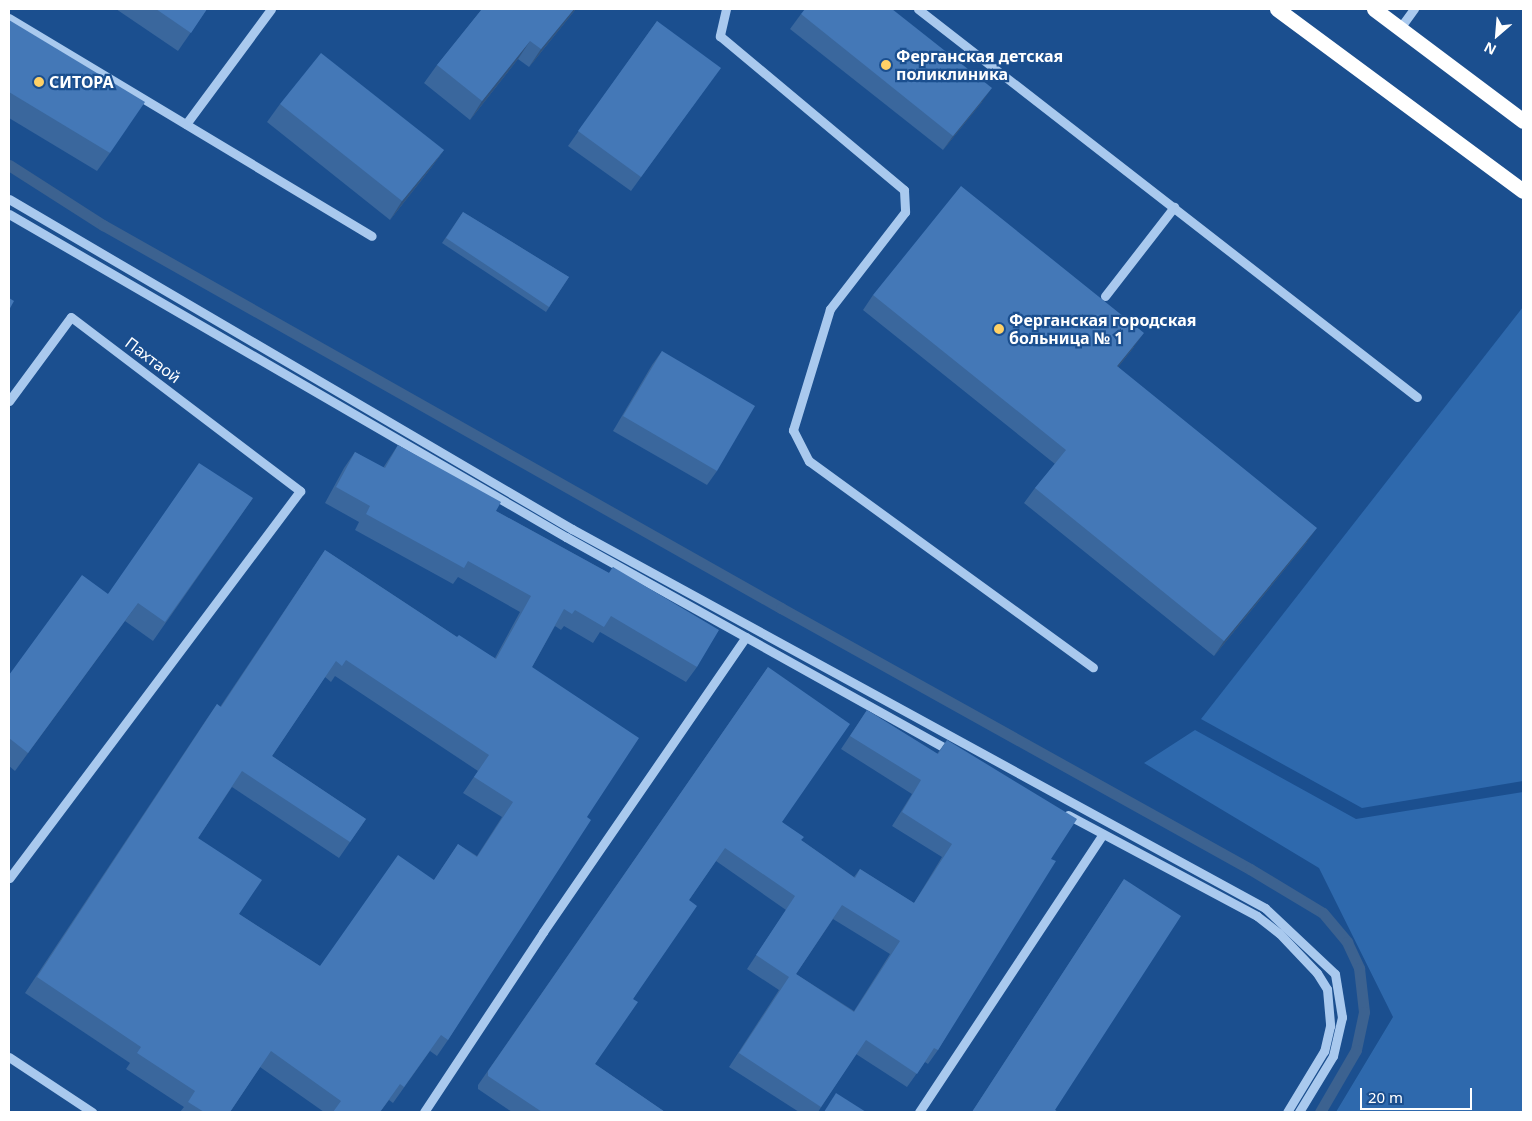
<!DOCTYPE html>
<html>
<head>
<meta charset="utf-8">
<style>
  body { margin:0 }
  #map { position:relative; width:1532px; height:1121px; overflow:hidden; background:#1b4f8f; font-family:"Noto Sans",sans-serif }
  div>[style] { position:absolute }
  [style*='--x'] { left:calc(var(--x)*1px); top:calc(var(--y)*1px); width:calc(var(--w)*1px); rotate:calc(var(--a)*1deg) }
  .green>* { inset:0; background:#2e69ad }
  .stream>* { height:11px; margin:-5.5px; padding:0 5.5px; transform-origin:5.5px; border-radius:5.5px; background:#3c6290 }
  .minor>* { height:9px; margin:-4.5px; padding:0 4.5px; transform-origin:4.5px; border-radius:4.5px; background:#a9c9ee }
  .highway>* { height:15px; margin:-7.5px; padding:0 7.5px; transform-origin:7.5px; border-radius:7.5px; background:#fff }
  .wall>* { inset:0; background:#3a679d }
  .shaded-wall>* { inset:0; background:#305480 }
  .building>* { inset:0; background:#4478b7 }
  .dots>* { width:14px; height:14px; translate:-50% -50%; box-sizing:border-box; border:2px solid #1b4f8f; border-radius:50% }
  span { translate:-50% -50%; white-space:nowrap; text-align:center; line-height:1.15; -webkit-text-stroke:4.5px #1b4f8f; paint-order:stroke }
  .poi-label { font-size:16px; color:#fff; font-weight:700 }
  .left { translate:0 -50%; text-align:left }
  .street-label { font-size:16px; color:#fff }
  .frame { position:absolute; inset:0; border:10px solid #fff; pointer-events:none }
  .north { position:absolute; left:1472px; top:10px; width:50px; height:50px; -webkit-text-stroke:4px #1b4f8f; paint-order:stroke; rotate:207deg; font-size:14px; font-weight:700; line-height:20px; text-align:center; color:#fff }
  .north::after { content:''; display:block; margin:auto; width:18px; height:22px; background:#fff; clip-path:polygon(50% 0,100% 100%,50% 72%,0 100%) }
  .scale { position:absolute; left:1360px; top:1088px; width:112px; height:22px; box-sizing:border-box; border:2px solid #fff; border-top:0; padding-left:6px; font-size:15px; line-height:18px; white-space:nowrap; color:#fff; -webkit-text-stroke:4px #1b4f8f; paint-order:stroke }
</style>
</head>
<body>
<div id="map">
  <div class="green">
    <div style="clip-path:polygon(1523px 307px,1523px 781px,1362px 808px,1201px 719px)"></div>
    <div style="clip-path:polygon(1195px 730px,1356px 819px,1523px 792px,1523px 1112px,1336px 1112px,1393px 1017px,1319px 868px,1144px 763px)"></div>
  </div>
  <div class="stream">
    <div style="--x:9;--y:165;--w:112;--a:32.6"></div>
    <div style="--x:103;--y:225;--w:779;--a:29.46"></div>
    <div style="--x:781;--y:608;--w:537;--a:29.1"></div>
    <div style="--x:1250;--y:869;--w:85;--a:31.1"></div>
    <div style="--x:1323;--y:913;--w:38;--a:50"></div>
    <div style="--x:1347;--y:942;--w:29;--a:65"></div>
    <div style="--x:1359;--y:968;--w:44;--a:83.5"></div>
    <div style="--x:1364;--y:1012;--w:39;--a:102"></div>
    <div style="--x:1356;--y:1050;--w:72;--a:120.1"></div>
  </div>
  <div class="minor">
    <div style="--x:726;--y:9;--w:28;--a:103"></div>
    <div style="--x:720;--y:36;--w:240;--a:39.9"></div>
    <div style="--x:904;--y:190;--w:22;--a:87"></div>
    <div style="--x:905;--y:212;--w:123;--a:127.7"></div>
    <div style="--x:830;--y:309;--w:127;--a:107"></div>
    <div style="--x:793;--y:430;--w:35;--a:63"></div>
    <div style="--x:809;--y:461;--w:351;--a:36"></div>
    <div style="--x:918;--y:9;--w:632;--a:37.87"></div>
    <div style="--x:9;--y:18;--w:423;--a:31"></div>
    <div style="--x:1400;--y:28;--w:24;--a:-54"></div>
    <div style="--x:186;--y:124;--w:143;--a:-53.5"></div>
    <div style="--x:9;--y:199;--w:653;--a:30.38"></div>
    <div style="--x:572;--y:529;--w:790;--a:28.67"></div>
    <div style="--x:1265;--y:908;--w:96;--a:43.3"></div>
    <div style="--x:1335;--y:974;--w:44;--a:80.8"></div>
    <div style="--x:1342;--y:1017;--w:40;--a:103"></div>
    <div style="--x:1333;--y:1056;--w:66;--a:121.3"></div>
    <div style="--x:9;--y:214;--w:644;--a:30.11"></div>
    <div style="--x:566;--y:537;--w:443;--a:29.1"></div>
    <div style="--x:1105;--y:296;--w:113;--a:-52.2"></div>
    <div style="--x:9;--y:401;--w:104;--a:-53.6"></div>
    <div style="--x:71;--y:317;--w:288;--a:37.2"></div>
    <div style="--x:300;--y:491;--w:484;--a:126.9"></div>
    <div style="--x:1068;--y:815;--w:214;--a:28.1"></div>
    <div style="--x:1257;--y:916;--w:28;--a:38"></div>
    <div style="--x:1279;--y:933;--w:55;--a:46.5"></div>
    <div style="--x:1317;--y:973;--w:19;--a:58"></div>
    <div style="--x:1327;--y:989;--w:37;--a:85"></div>
    <div style="--x:1330;--y:1026;--w:26;--a:103"></div>
    <div style="--x:1324;--y:1051;--w:71;--a:121.2"></div>
    <div style="--x:9;--y:1057;--w:100;--a:33.5"></div>
    <div style="--x:424;--y:1112;--w:216;--a:-56.5"></div>
    <div style="--x:543;--y:932;--w:358;--a:-55.5"></div>
    <div style="--x:919;--y:1112;--w:333;--a:-56.5"></div>
  </div>
  <div class="highway">
    <div style="--x:1277;--y:9;--w:306;--a:36.5"></div>
    <div style="--x:1374;--y:9;--w:186;--a:36.9"></div>
  </div>
  <div class="wall">
    <div style="clip-path:polygon(116px 9px,207px 9px,178px 51px)"></div>
    <div style="clip-path:polygon(482px 9px,576px 9px,529px 67px,518px 59px,470px 120px,424px 83px,437px 65px)"></div>
    <div style="clip-path:polygon(801px 14px,982px 102px,943px 150px,790px 29px)"></div>
    <div style="clip-path:polygon(9px 20px,110px 153px,97px 171px,9px 118px)"></div>
    <div style="clip-path:polygon(657px 21px,710px 82px,631px 191px,568px 146px)"></div>
    <div style="clip-path:polygon(280px 104px,444px 150px,431px 168px,390px 220px,267px 122px)"></div>
    <div style="clip-path:polygon(463px 212px,569px 277px,546px 312px,442px 243px)"></div>
    <div style="clip-path:polygon(873px 295px,1134px 347px,1118px 367px,1307px 542px,1214px 656px,1024px 503px,1035px 488px,1055px 464px,863px 310px)"></div>
    <div style="clip-path:polygon(662px 351px,717px 471px,707px 485px,613px 431px,652px 365px)"></div>
    <div style="clip-path:polygon(evenodd,398px 445px,496px 511px,609px 573px,613px 567px,697px 667px,686px 682px,600px 632px,593px 643px,564px 626px,561px 630px,555px 626px,532px 667px,587px 817px,448px 1040px,437px 1056px,430px 1051px,393px 1103px,389px 1100px,380px 1112px,324px 1112px,260px 1067px,230px 1112px,180px 1112px,184px 1107px,126px 1069px,130px 1063px,25px 993px,206px 720px,217px 704px,220px 707px,325px 550px,457px 637px,495px 658px,520px 612px,458px 577px,453px 584px,355px 530px,359px 522px,325px 503px,344px 468px,355px 452px,383px 468px,398px 445px,335px 676px,478px 771px,463px 793px,502px 817px,477px 856px,458px 844px,434px 880px,320px 966px,239px 914px,198px 838px,232px 787px,339px 858px,366px 819px,272px 756px,325px 677px,331px 682px,335px 676px)"></div>
    <div style="clip-path:polygon(253px 498px,153px 641px,125px 621px,15px 771px,9px 766px,9px 675px,108px 594px)"></div>
    <div style="clip-path:polygon(evenodd,768px 667px,782px 822px,801px 840px,854px 877px,860px 869px,914px 903px,942px 857px,892px 826px,912px 794px,841px 749px,867px 710px,937px 754px,947px 740px,1051px 859px,938px 1050px,928px 1064px,925px 1062px,907px 1087px,856px 1054px,818px 1112px,799px 1112px,729px 1067px,779px 990px,747px 969px,786px 910px,716px 861px,689px 900px,633px 999px,595px 1064px,665px 1112px,512px 1112px,478px 1089px,478px 1085px,768px 667px,833px 919px,890px 954px,854px 1011px,796px 974px,833px 919px)"></div>
    <div style="clip-path:polygon(1124px 879px,1055px 1110px,1058px 1112px,972px 1112px)"></div>
  </div>
  <div class="shaded-wall">
    <div style="clip-path:polygon(574px 9px,576px 9px,529px 67px,541px 49px)"></div>
    <div style="clip-path:polygon(530px 41px,518px 59px,470px 120px,482px 101px)"></div>
    <div style="clip-path:polygon(992px 88px,982px 102px,943px 150px,953px 136px)"></div>
    <div style="clip-path:polygon(444px 150px,431px 168px,390px 220px,402px 201px)"></div>
    <div style="clip-path:polygon(1144px 333px,1134px 347px,1107px 381px,1117px 366px)"></div>
    <div style="clip-path:polygon(1317px 528px,1307px 542px,1214px 656px,1224px 641px)"></div>
    <div style="clip-path:polygon(138px 603px,125px 621px,15px 771px,28px 753px)"></div>
  </div>
  <div class="building">
    <div style="clip-path:polygon(156px 9px,207px 9px,191px 33px)"></div>
    <div style="clip-path:polygon(482px 9px,574px 9px,541px 49px,530px 41px,482px 101px,437px 65px)"></div>
    <div style="clip-path:polygon(805px 9px,892px 9px,992px 88px,953px 136px,801px 14px)"></div>
    <div style="clip-path:polygon(9px 20px,145px 102px,110px 153px,9px 92px)"></div>
    <div style="clip-path:polygon(657px 21px,721px 68px,641px 177px,578px 131px)"></div>
    <div style="clip-path:polygon(321px 53px,444px 150px,402px 201px,280px 104px)"></div>
    <div style="clip-path:polygon(961px 186px,1144px 333px,1117px 366px,1317px 528px,1224px 641px,1035px 488px,1066px 450px,873px 295px)"></div>
    <div style="clip-path:polygon(463px 212px,569px 277px,549px 307px,446px 238px)"></div>
    <div style="clip-path:polygon(9px 298px,14px 301px,9px 310px)"></div>
    <div style="clip-path:polygon(662px 351px,755px 406px,717px 471px,623px 416px)"></div>
    <div style="clip-path:polygon(evenodd,398px 445px,501px 502px,496px 511px,609px 573px,613px 567px,719px 630px,697px 667px,611px 616px,604px 627px,575px 610px,572px 614px,564px 609px,532px 667px,639px 738px,587px 817px,591px 820px,448px 1040px,441px 1035px,404px 1087px,400px 1084px,380px 1112px,333px 1112px,341px 1101px,271px 1051px,230px 1112px,204px 1112px,188px 1102px,195px 1091px,137px 1053px,141px 1047px,37px 977px,217px 704px,221px 707px,325px 550px,457px 637px,459px 635px,496px 659px,531px 596px,468px 561px,464px 568px,366px 514px,370px 506px,336px 487px,355px 452px,385px 468px,398px 445px,346px 660px,489px 755px,474px 777px,513px 802px,477px 857px,458px 844px,434px 880px,398px 855px,320px 966px,239px 914px,262px 880px,198px 838px,242px 771px,350px 842px,366px 819px,272px 756px,336px 661px,342px 666px,346px 660px)"></div>
    <div style="clip-path:polygon(199px 463px,253px 498px,165px 622px,138px 603px,28px 753px,9px 738px,9px 675px,82px 575px,108px 594px)"></div>
    <div style="clip-path:polygon(evenodd,768px 667px,850px 724px,782px 822px,804px 837px,801px 840px,855px 878px,860px 869px,914px 903px,952px 844px,902px 812px,921px 780px,850px 736px,867px 710px,938px 754px,947px 740px,1077px 819px,1051px 859px,1056px 861px,938px 1050px,934px 1048px,917px 1074px,866px 1040px,821px 1107px,739px 1053px,789px 977px,756px 955px,795px 896px,725px 848px,689px 900px,697px 906px,633px 999px,638px 1002px,595px 1064px,665px 1112px,542px 1112px,488px 1076px,488px 1071px,768px 667px,842px 905px,900px 941px,854px 1012px,796px 974px,842px 905px)"></div>
    <div style="clip-path:polygon(1124px 879px,1181px 916px,1055px 1110px,1058px 1112px,972px 1112px)"></div>
    <div style="clip-path:polygon(836px 1093px,866px 1112px,824px 1112px)"></div>
  </div>
  <div class="dots">
    <div style="left:886px;top:65px;background:#ffd166"></div>
    <div style="left:39px;top:82px;background:#ffd166"></div>
    <div style="left:999px;top:329px;background:#ffd166"></div>
  </div>
  <div class="poi-label">
    <span class="left" style="left:896px;top:65px">Ферганская детская<br>поликлиника</span>
    <span class="left" style="left:49px;top:82px">СИТОРА</span>
    <span class="left" style="left:1009px;top:329px">Ферганская городская<br>больница № 1</span>
  </div>
  <div class="street-label">
    <span style="left:153px;top:360px;rotate:37deg">Пахтаой</span>
  </div>
  <div class="frame"></div>
  <div class="north">N</div>
  <div class="scale">20 m</div>
</div>
</body>
</html>
